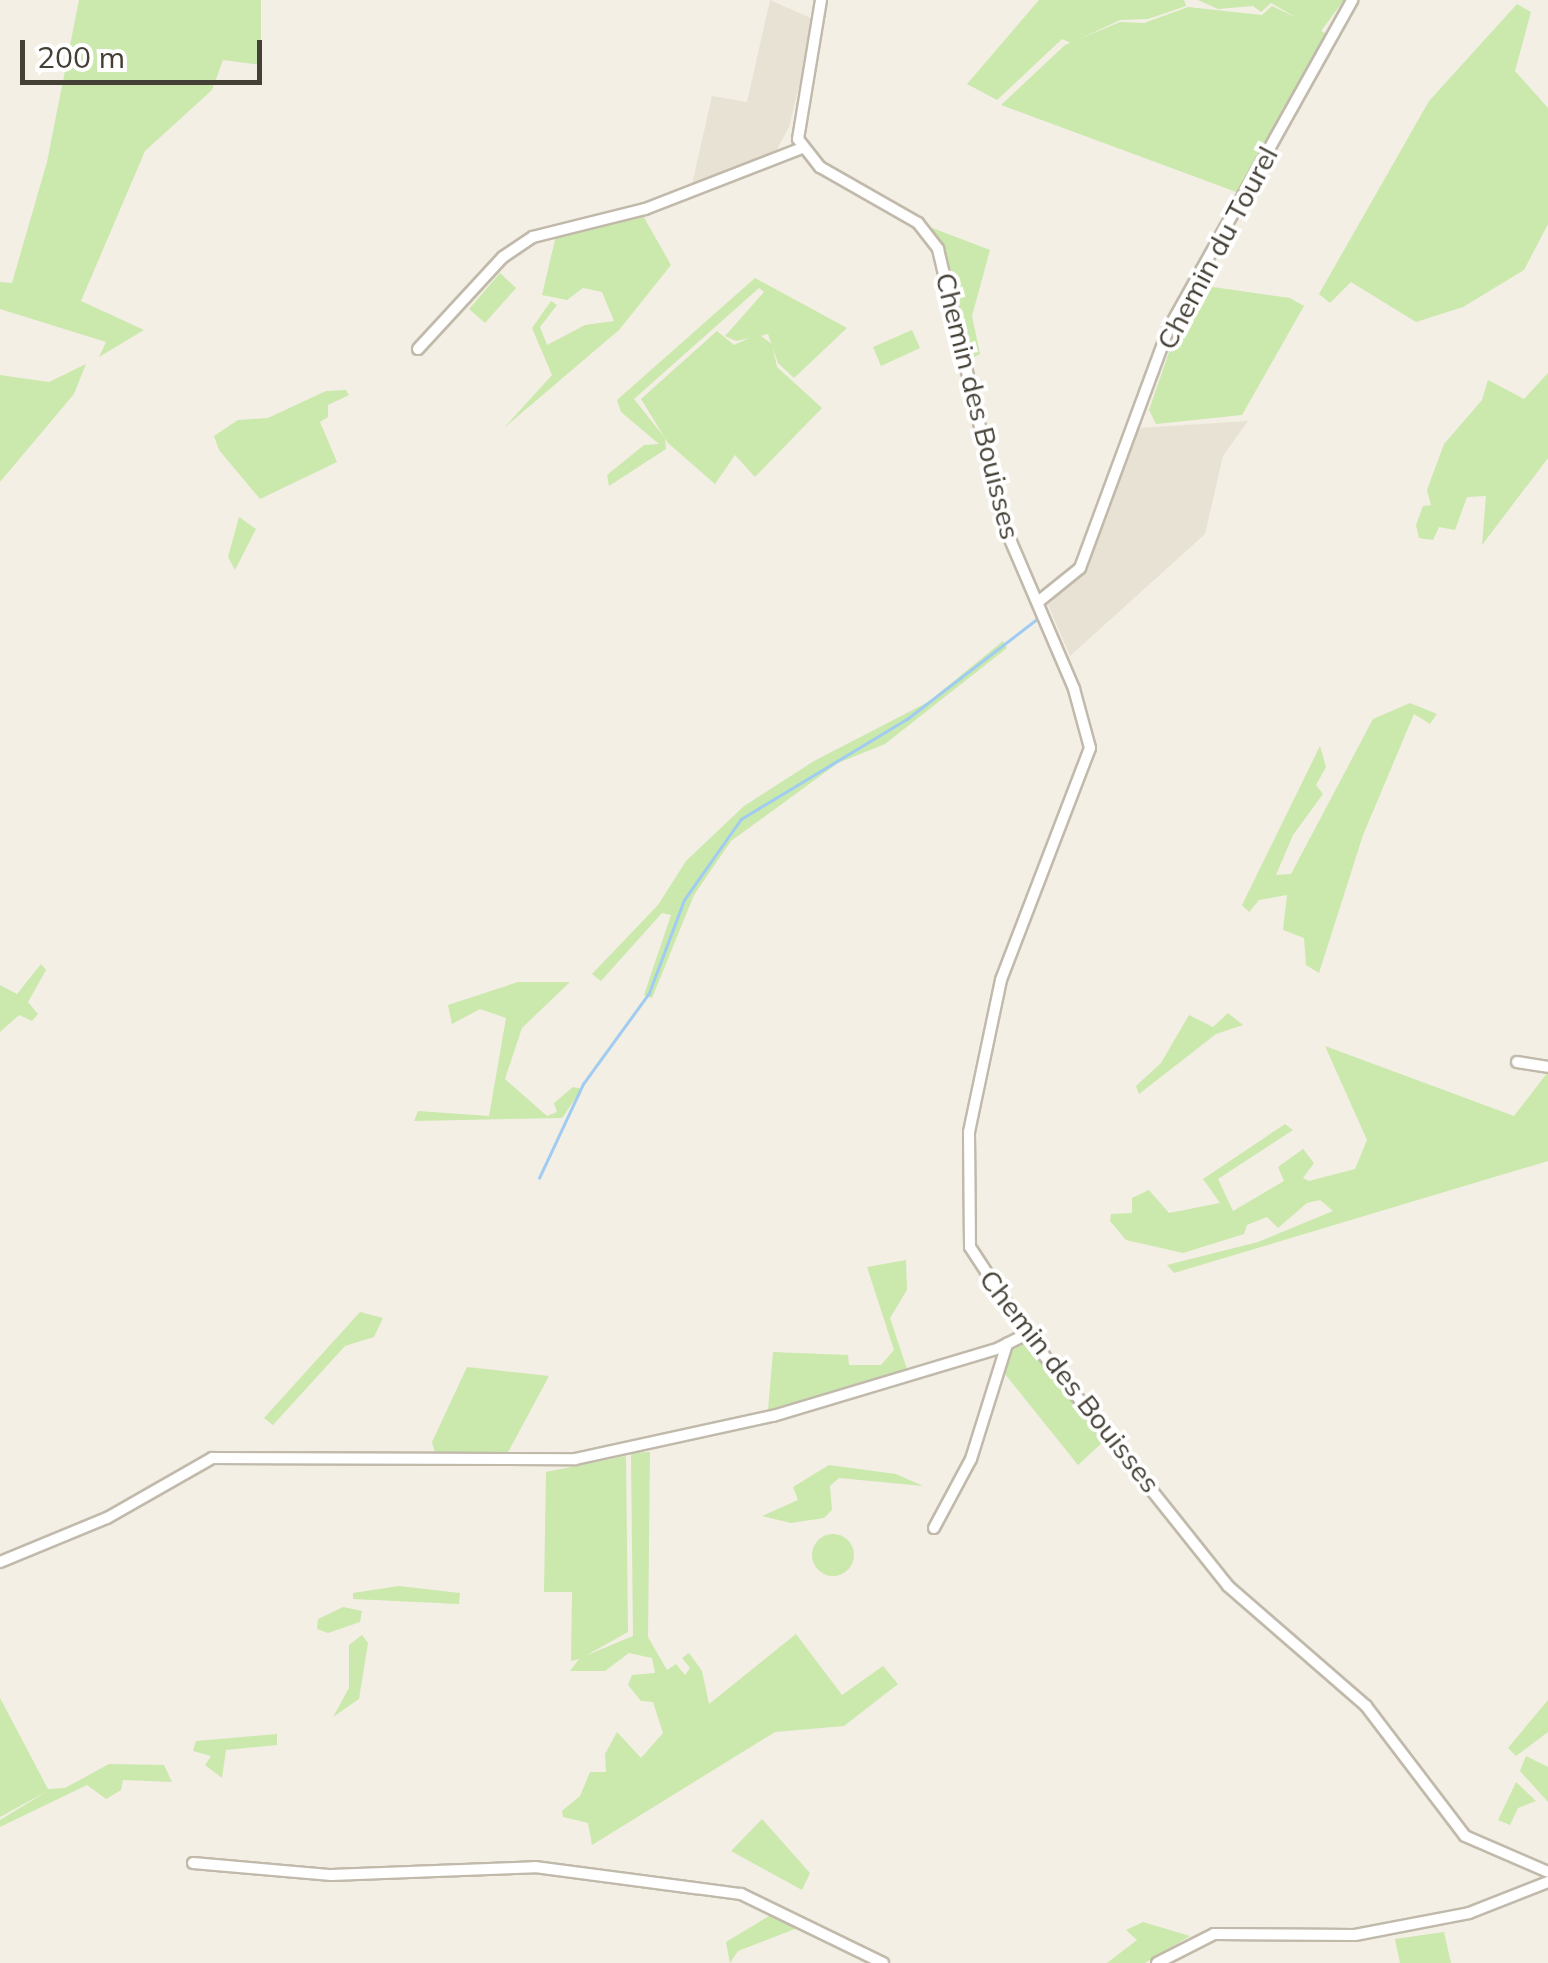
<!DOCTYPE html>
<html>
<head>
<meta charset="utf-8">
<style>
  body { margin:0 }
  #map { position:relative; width:1548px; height:1963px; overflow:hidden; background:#f3efe5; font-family:Mulish,sans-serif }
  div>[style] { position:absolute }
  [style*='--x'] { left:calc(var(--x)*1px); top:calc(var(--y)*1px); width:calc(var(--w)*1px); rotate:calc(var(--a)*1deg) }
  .residential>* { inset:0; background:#e7e2d3 }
  .green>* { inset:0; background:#cbe8ad }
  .round { border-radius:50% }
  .stream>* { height:2.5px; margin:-1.25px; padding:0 1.25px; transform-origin:1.25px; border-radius:1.25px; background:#a0ccf1 }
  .roads { filter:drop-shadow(2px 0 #c1baab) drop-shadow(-2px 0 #c1baab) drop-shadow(0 2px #c1baab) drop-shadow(0 -2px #c1baab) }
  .minor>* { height:10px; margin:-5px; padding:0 5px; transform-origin:5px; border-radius:5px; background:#fff }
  span { translate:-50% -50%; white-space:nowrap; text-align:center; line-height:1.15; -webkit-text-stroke:8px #fff; paint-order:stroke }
  .street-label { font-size:28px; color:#454035 }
  .scale { position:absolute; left:20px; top:40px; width:242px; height:45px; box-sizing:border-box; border:5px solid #454035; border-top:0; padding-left:12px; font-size:30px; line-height:35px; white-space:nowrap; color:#454035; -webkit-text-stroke:8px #fff; paint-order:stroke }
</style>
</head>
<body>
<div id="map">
  <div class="residential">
    <div style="clip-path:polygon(770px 0,815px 20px,789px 127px,773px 157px,691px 189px,712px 96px,747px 102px)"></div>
    <div style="clip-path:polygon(1248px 421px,1223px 456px,1205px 534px,1070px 656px,1048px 605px,1080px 575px,1138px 428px)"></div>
  </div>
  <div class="green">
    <div style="clip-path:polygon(79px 0,261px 0,261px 65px,223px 60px,212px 90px,145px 151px,81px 301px,144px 330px,99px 357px,106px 342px,0 309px,0 282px,12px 283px,47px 162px)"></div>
    <div style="clip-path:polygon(1039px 0,1184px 0,1186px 6px,1148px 19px,1120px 20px,1071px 43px,1062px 39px,997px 100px,967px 84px)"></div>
    <div style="clip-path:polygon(1198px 0,1344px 0,1321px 31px,1327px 34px,1239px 193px,1001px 105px,1065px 45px,1120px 22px,1144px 23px,1188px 7px,1262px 15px,1272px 6px,1297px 18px,1271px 3px,1261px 12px,1253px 6px,1218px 9px)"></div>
    <div style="clip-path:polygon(1517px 4px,1531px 12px,1515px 71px,1548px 108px,1548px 224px,1524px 270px,1463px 307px,1416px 322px,1351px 282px,1330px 303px,1319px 294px,1429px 101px)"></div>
    <div style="clip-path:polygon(642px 214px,671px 265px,619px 330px,504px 428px,552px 375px,532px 328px,551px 301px,557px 305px,540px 327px,547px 345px,585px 325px,614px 321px,602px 292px,583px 288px,567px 300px,542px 295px,557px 231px)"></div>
    <div style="clip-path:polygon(922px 224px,990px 250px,972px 316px,980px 354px,971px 359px,944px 250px)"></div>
    <div style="clip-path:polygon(500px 273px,516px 288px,485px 323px,469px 309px)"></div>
    <div style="clip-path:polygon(755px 278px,847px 328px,794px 378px,778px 363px,768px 334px,736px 341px,725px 336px,764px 292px,759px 288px,634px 399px,665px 438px,666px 449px,609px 486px,607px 475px,644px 445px,659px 444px,621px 412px,617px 400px)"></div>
    <div style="clip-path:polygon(1213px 287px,1290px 298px,1304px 306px,1242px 415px,1156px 424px,1149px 410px,1177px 329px,1191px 301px)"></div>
    <div style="clip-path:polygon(912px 330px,920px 348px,881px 366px,873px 347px)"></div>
    <div style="clip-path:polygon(717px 331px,734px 345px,758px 334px,772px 344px,777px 367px,822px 408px,755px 477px,735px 455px,715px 484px,668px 443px,641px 399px)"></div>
    <div style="clip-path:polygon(86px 364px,74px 394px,0 482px,0 375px,49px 382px)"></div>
    <div style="clip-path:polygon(1548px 373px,1548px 458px,1482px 545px,1486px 496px,1467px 497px,1455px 530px,1439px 527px,1433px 540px,1419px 538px,1416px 525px,1423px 506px,1431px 505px,1427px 490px,1444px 444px,1482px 400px,1488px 380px,1524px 399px)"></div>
    <div style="clip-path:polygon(346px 390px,349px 395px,328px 405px,328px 417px,320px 422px,337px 462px,260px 499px,219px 450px,214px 436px,238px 420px,268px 418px,326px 391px)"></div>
    <div style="clip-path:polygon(239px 517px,256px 529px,235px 570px,228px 557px)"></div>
    <div style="clip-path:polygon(1003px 641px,1007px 648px,885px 744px,838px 763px,731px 841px,694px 895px,652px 998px,644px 995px,671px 915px,662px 913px,601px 981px,592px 974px,658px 905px,686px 861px,744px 806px,814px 761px,928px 702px)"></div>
    <div style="clip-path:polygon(1410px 703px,1437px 714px,1430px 724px,1414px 714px,1363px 835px,1319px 973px,1306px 965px,1304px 938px,1283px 930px,1287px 895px,1259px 900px,1249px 912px,1242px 905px,1320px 746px,1326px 767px,1316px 785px,1323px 794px,1293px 835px,1276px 875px,1291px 874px,1373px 719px)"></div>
    <div style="clip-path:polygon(41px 964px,46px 970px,28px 1002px,38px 1014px,32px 1021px,19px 1015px,0 1032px,0 985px,17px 994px)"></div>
    <div style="clip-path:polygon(518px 982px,570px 982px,522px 1028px,505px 1079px,547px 1116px,557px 1112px,554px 1103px,573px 1087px,582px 1089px,562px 1118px,414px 1121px,418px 1111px,489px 1116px,506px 1018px,480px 1009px,452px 1024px,448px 1005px)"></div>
    <div style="clip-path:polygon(1228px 1013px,1243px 1025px,1216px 1034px,1139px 1094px,1136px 1086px,1161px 1063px,1189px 1015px,1213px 1027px)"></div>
    <div style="clip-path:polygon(1325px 1046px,1514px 1116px,1548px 1072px,1548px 1161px,1174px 1273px,1167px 1265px,1258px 1242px,1333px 1211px,1320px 1200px,1307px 1203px,1278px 1228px,1267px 1217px,1247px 1225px,1244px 1234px,1183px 1253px,1126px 1240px,1110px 1221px,1111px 1214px,1132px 1213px,1132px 1198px,1149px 1190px,1169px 1213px,1220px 1203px,1203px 1179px,1285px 1124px,1293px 1130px,1218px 1179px,1233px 1211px,1284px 1181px,1278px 1167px,1303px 1149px,1314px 1163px,1303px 1178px,1309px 1181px,1355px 1169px,1367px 1140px)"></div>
    <div style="clip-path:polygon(906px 1260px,907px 1290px,890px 1318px,907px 1369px,768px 1410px,773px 1352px,848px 1355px,849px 1365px,881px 1365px,894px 1350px,867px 1267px)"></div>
    <div style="clip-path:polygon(360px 1312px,383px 1318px,374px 1337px,345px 1346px,273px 1425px,264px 1418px)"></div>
    <div style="clip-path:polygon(1026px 1342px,1105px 1440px,1078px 1465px,1005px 1374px,1009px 1352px)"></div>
    <div style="clip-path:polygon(467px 1367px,549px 1376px,506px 1456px,435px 1453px,432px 1442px)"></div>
    <div style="clip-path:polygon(650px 1452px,648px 1637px,667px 1670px,676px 1664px,685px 1675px,690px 1668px,682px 1658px,689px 1653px,702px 1671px,709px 1704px,796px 1634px,842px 1695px,883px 1666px,898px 1684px,844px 1726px,775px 1732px,592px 1845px,588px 1823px,563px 1817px,562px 1811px,580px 1796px,590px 1772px,606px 1772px,605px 1754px,617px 1732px,641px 1758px,663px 1733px,653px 1702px,641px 1701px,628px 1685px,632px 1675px,655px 1673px,652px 1658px,629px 1653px,605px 1671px,570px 1671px,579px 1659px,571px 1661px,572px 1592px,544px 1592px,546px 1472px,626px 1456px,628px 1632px,585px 1656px,633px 1636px,631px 1453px)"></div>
    <div style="clip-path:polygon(829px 1465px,896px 1474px,923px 1486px,839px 1478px,830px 1486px,832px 1510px,824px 1518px,791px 1523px,762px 1516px,798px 1500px,793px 1487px)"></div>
    <div class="round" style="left:812px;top:1534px;width:42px;height:42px"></div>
    <div style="clip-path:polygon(399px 1586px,460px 1593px,459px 1604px,353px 1599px,353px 1593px)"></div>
    <div style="clip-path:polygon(343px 1607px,362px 1611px,360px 1622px,328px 1633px,317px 1629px,318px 1619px)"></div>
    <div style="clip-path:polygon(362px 1635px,368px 1643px,359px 1699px,333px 1717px,349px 1688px,349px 1645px)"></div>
    <div style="clip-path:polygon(0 1698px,48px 1789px,65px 1788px,109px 1764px,164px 1765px,172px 1782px,123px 1780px,121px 1790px,106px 1799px,87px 1785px,0 1827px,0 1820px,49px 1790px,0 1817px)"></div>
    <div style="clip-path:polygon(1548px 1700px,1548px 1732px,1516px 1756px,1508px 1748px)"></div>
    <div style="clip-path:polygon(277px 1734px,277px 1745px,226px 1750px,222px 1778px,205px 1765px,211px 1756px,193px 1751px,196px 1741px)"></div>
    <div style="clip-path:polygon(1526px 1756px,1548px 1767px,1548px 1802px,1520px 1771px)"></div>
    <div style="clip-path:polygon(1516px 1782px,1536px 1801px,1518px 1808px,1510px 1825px,1498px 1820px)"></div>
    <div style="clip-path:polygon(762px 1819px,810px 1873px,802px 1890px,731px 1851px)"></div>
    <div style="clip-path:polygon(774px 1913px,800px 1927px,738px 1951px,730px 1963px,726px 1942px)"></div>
    <div style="clip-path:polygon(1143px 1922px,1190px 1936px,1145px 1963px,1107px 1963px,1137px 1940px,1126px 1930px)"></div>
    <div style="clip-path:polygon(1444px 1932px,1451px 1963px,1400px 1963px,1395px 1939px)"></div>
  </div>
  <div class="stream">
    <div style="--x:539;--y:1178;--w:104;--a:-64.9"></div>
    <div style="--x:583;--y:1084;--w:112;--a:-54"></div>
    <div style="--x:649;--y:993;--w:99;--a:-69.4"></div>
    <div style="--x:684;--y:900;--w:99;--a:-54.9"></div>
    <div style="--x:741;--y:819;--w:194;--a:-31.1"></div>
    <div style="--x:907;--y:719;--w:165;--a:-37.6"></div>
  </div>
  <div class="roads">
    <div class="minor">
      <div style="--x:821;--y:0;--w:141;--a:99.4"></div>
      <div style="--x:798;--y:139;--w:36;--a:52"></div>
      <div style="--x:820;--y:167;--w:113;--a:29.7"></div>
      <div style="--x:918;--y:223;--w:33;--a:52"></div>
      <div style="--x:938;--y:249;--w:282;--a:76.7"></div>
      <div style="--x:1003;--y:523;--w:181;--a:66.8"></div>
      <div style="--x:1074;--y:689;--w:61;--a:74.8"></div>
      <div style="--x:1090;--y:748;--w:248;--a:111"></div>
      <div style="--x:1001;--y:980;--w:155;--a:101.9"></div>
      <div style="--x:969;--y:1132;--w:115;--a:89.5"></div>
      <div style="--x:970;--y:1247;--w:104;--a:56.8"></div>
      <div style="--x:1027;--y:1334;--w:322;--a:51.4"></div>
      <div style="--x:1228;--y:1586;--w:183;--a:41"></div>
      <div style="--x:1366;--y:1706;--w:163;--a:52.7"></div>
      <div style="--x:1465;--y:1836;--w:90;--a:23.4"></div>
      <div style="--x:418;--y:349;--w:125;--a:-47.3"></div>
      <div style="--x:503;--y:257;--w:36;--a:-34"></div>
      <div style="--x:533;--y:237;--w:115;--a:-14"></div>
      <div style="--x:645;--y:209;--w:168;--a:-21.2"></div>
      <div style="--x:1038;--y:602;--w:54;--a:-39"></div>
      <div style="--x:1080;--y:568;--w:256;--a:-69.7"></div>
      <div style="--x:1169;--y:328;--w:376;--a:-60.8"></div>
      <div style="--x:1517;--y:1062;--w:31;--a:9"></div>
      <div style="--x:934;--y:1528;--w:78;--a:-61.8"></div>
      <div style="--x:971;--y:1459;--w:121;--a:-72.6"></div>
      <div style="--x:0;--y:1562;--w:116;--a:-22.4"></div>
      <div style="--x:107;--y:1518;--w:121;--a:-29.7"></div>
      <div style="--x:212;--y:1458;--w:363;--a:0.2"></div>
      <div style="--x:575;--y:1459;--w:203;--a:-12.3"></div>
      <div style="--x:773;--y:1416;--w:236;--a:-16.7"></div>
      <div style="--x:999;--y:1348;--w:31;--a:-27"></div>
      <div style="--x:193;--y:1863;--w:139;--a:5"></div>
      <div style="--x:331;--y:1875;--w:204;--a:-2.2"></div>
      <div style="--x:535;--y:1867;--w:208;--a:7.5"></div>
      <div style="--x:741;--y:1894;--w:158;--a:25.9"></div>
      <div style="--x:1157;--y:1963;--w:64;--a:-27"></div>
      <div style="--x:1214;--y:1934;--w:141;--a:0.4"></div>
      <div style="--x:1355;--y:1935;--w:116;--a:-10.9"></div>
      <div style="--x:1469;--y:1913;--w:85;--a:-21.4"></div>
    </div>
  </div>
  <div class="street-label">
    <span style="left:1217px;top:248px;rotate:-62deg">Chemin du Tourel</span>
    <span style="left:978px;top:406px;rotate:76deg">Chemin des Bouisses</span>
    <span style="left:1070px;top:1381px;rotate:52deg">Chemin des Bouisses</span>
  </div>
  <div class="scale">200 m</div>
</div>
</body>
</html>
